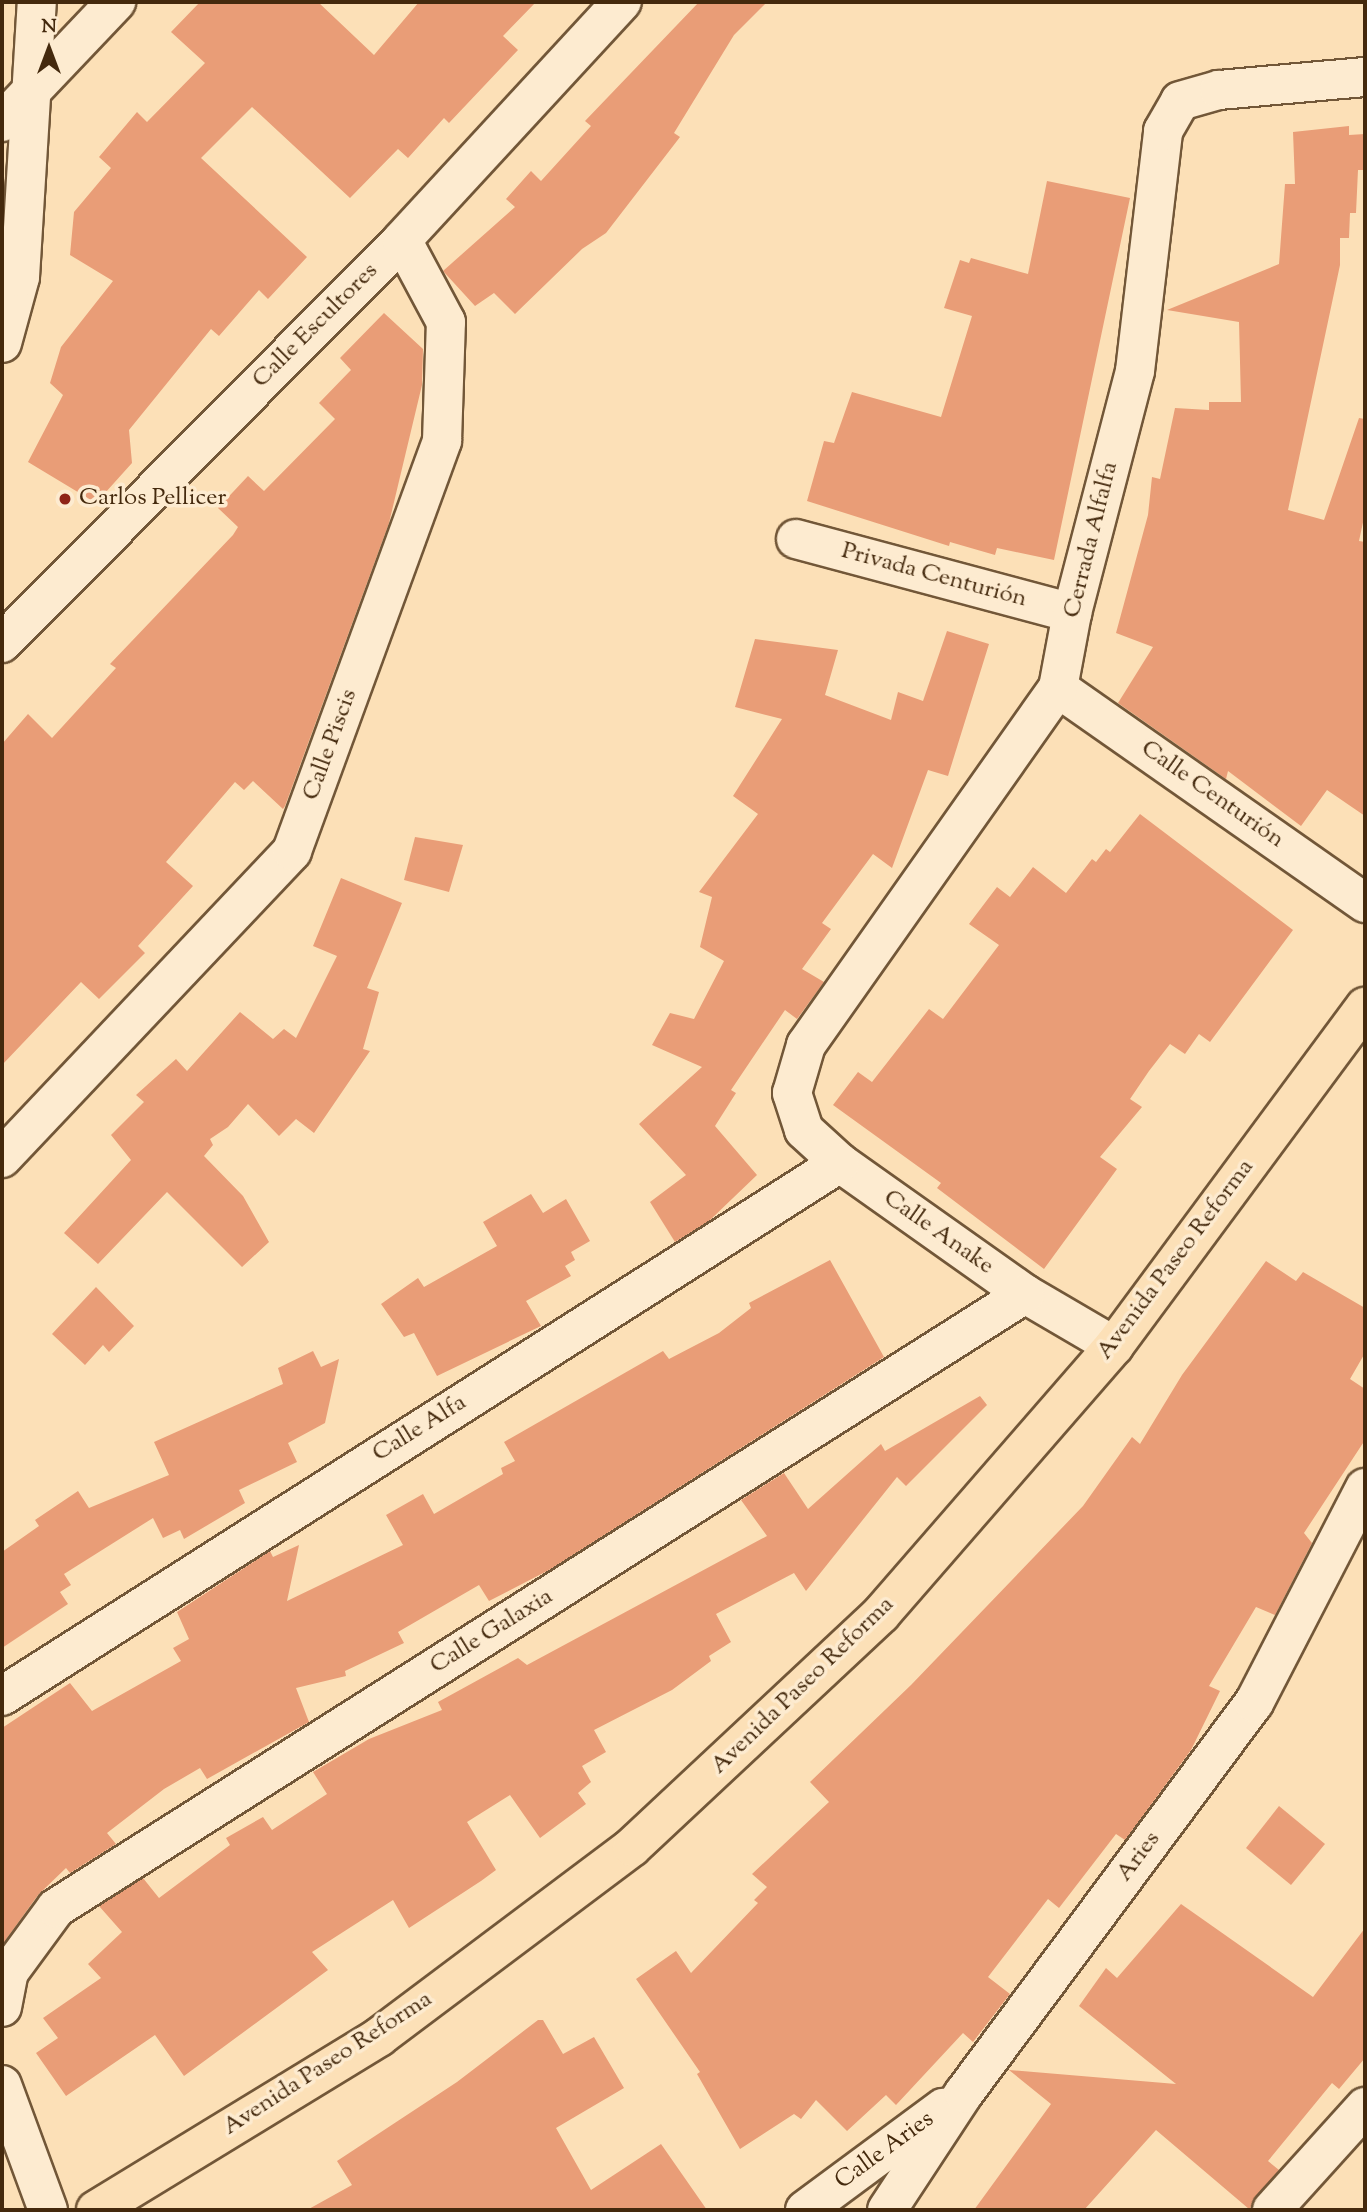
<!DOCTYPE html>
<html>
<head>
<meta charset="utf-8">
<style>
  body { margin:0 }
  #map { position:relative; width:1367px; height:2212px; overflow:hidden; background:#fce0b7; font-family:"Sorts Mill Goudy",serif }
  div>[style] { position:absolute }
  [style*='--x'] { left:calc(var(--x)*1px); top:calc(var(--y)*1px); width:calc(var(--w)*1px); rotate:calc(var(--a)*1deg) }
  .building>* { inset:0; background:#e99d77 }
  .roads { filter:drop-shadow(2px 0 #725738) drop-shadow(-2px 0 #725738) drop-shadow(0 2px #725738) drop-shadow(0 -2px #725738) }
  .minor>* { height:38px; margin:-19px; padding:0 19px; transform-origin:19px; border-radius:19px; background:#fdebd0 }
  .major>* { height:38px; margin:-19px; padding:0 19px; transform-origin:19px; border-radius:19px; background:#fce0b7 }
  .dots>* { width:19px; height:19px; translate:-50% -50%; box-sizing:border-box; border:4px solid #fdebd0; border-radius:50% }
  span { translate:-50% -50%; white-space:nowrap; text-align:center; line-height:1.15; -webkit-text-stroke:7px #fdebd0; paint-order:stroke }
  .street-label { font-size:24px; color:#44290d }
  .poi-label { font-size:24px; color:#44290d }
  .left { translate:0 -50%; text-align:left }
  .frame { position:absolute; inset:0; border:4px solid #44290d; pointer-events:none }
  .north { position:absolute; left:14px; top:14px; width:70px; height:70px; -webkit-text-stroke:5px #fdebd0; paint-order:stroke; rotate:0deg; font-size:19px; font-weight:700; line-height:28px; text-align:center; color:#44290d }
  .north::after { content:''; display:block; margin:auto; width:24px; height:32px; background:#44290d; clip-path:polygon(50% 0,100% 100%,50% 72%,0 100%) }
</style>
</head>
<body>
<div id="map">
  <div class="building">
    <div style="clip-path:polygon(200px 2px,318px 2px,374px 55px,419px 2px,536px 2px,503px 36px,518px 50px,449px 123px,444px 118px,408px 158px,398px 149px,350px 198px,252px 107px,201px 158px,307px 257px,268px 299px,259px 290px,219px 336px,211px 329px,129px 430px,132px 463px,96px 503px,28px 462px,63px 395px,50px 383px,61px 347px,113px 281px,70px 255px,74px 212px,111px 168px,99px 157px,137px 112px,147px 122px,205px 63px,171px 32px)"></div>
    <div style="clip-path:polygon(699px 2px,767px 2px,734px 35px,674px 133px,680px 137px,606px 233px,582px 249px,515px 314px,494px 293px,475px 306px,443px 271px,515px 207px,506px 199px,531px 171px,541px 181px,591px 126px,585px 121px)"></div>
    <div style="clip-path:polygon(1349px 126px,1349px 135px,1365px 134px,1365px 170px,1358px 170px,1356px 213px,1350px 213px,1349px 238px,1340px 238px,1340px 265px,1288px 510px,1324px 520px,1359px 418px,1365px 419px,1365px 513px,1359px 541px,1365px 542px,1365px 816px,1327px 790px,1301px 826px,1228px 771px,1226px 779px,1118px 703px,1153px 647px,1116px 633px,1148px 515px,1152px 477px,1160px 479px,1175px 408px,1209px 410px,1209px 402px,1241px 402px,1239px 322px,1167px 310px,1279px 264px,1285px 184px,1295px 184px,1293px 132px)"></div>
    <div style="clip-path:polygon(1047px 181px,1130px 198px,1054px 560px,997px 548px,995px 555px,950px 542px,949px 546px,807px 501px,824px 441px,834px 443px,852px 392px,941px 417px,972px 316px,944px 308px,960px 260px,969px 263px,971px 258px,1028px 274px)"></div>
    <div style="clip-path:polygon(384px 313px,423px 349px,422px 385px,389px 523px,285px 806px,283px 809px,253px 781px,244px 790px,235px 782px,166px 862px,193px 886px,138px 946px,145px 953px,99px 999px,81px 982px,2px 1065px,2px 744px,28px 714px,52px 738px,116px 668px,110px 664px,233px 535px,238px 527px,218px 508px,248px 476px,264px 491px,335px 419px,319px 403px,351px 370px,340px 358px)"></div>
    <div style="clip-path:polygon(947px 631px,989px 644px,948px 776px,928px 770px,892px 868px,873px 854px,822px 923px,831px 929px,802px 969px,824px 982px,797px 1019px,785px 1010px,731px 1090px,736px 1093px,715px 1126px,757px 1175px,709px 1221px,675px 1242px,650px 1202px,686px 1175px,639px 1124px,702px 1067px,652px 1045px,670px 1013px,694px 1019px,724px 961px,700px 947px,712px 897px,699px 892px,758px 814px,733px 796px,782px 719px,735px 707px,755px 639px,838px 650px,825px 695px,891px 720px,898px 692px,923px 701px)"></div>
    <div style="clip-path:polygon(1140px 814px,1293px 930px,1210px 1042px,1199px 1034px,1185px 1054px,1170px 1044px,1149px 1071px,1130px 1099px,1142px 1107px,1100px 1157px,1117px 1169px,1044px 1269px,937px 1188px,941px 1183px,833px 1105px,858px 1072px,872px 1082px,929px 1009px,943px 1019px,999px 945px,969px 924px,997px 887px,1010px 897px,1033px 867px,1066px 893px,1092px 859px,1096px 862px,1106px 849px,1110px 852px)"></div>
    <div style="clip-path:polygon(415px 837px,463px 845px,449px 892px,404px 880px)"></div>
    <div style="clip-path:polygon(341px 878px,402px 903px,367px 988px,379px 992px,363px 1049px,370px 1051px,314px 1133px,296px 1119px,279px 1136px,248px 1104px,228px 1127px,210px 1139px,213px 1145px,204px 1156px,243px 1196px,269px 1242px,242px 1267px,167px 1192px,98px 1264px,64px 1233px,131px 1160px,111px 1135px,144px 1102px,136px 1095px,176px 1059px,187px 1071px,240px 1012px,273px 1039px,284px 1029px,296px 1038px,337px 956px,313px 946px)"></div>
    <div style="clip-path:polygon(531px 1194px,543px 1213px,566px 1199px,590px 1241px,571px 1252px,575px 1260px,565px 1266px,571px 1276px,526px 1301px,541px 1326px,437px 1376px,414px 1333px,404px 1337px,381px 1304px,418px 1278px,424px 1287px,497px 1246px,483px 1222px)"></div>
    <div style="clip-path:polygon(830px 1260px,884px 1357px,549px 1570px,489px 1601px,479px 1585px,398px 1632px,404px 1643px,345px 1671px,346px 1676px,296px 1688px,309px 1722px,207px 1779px,200px 1768px,164px 1789px,107px 1833px,116px 1844px,70px 1873px,66px 1868px,38px 1895px,2px 1945px,2px 1728px,70px 1683px,92px 1711px,181px 1661px,173px 1648px,189px 1639px,177px 1612px,270px 1551px,273px 1557px,299px 1545px,287px 1601px,403px 1545px,386px 1515px,423px 1494px,434px 1514px,503px 1474px,501px 1468px,515px 1461px,504px 1442px,663px 1351px,669px 1359px,719px 1333px,751px 1308px,749px 1303px)"></div>
    <div style="clip-path:polygon(1266px 1261px,1296px 1281px,1303px 1272px,1365px 1308px,1365px 1353px,1350px 1379px,1365px 1389px,1365px 1440px,1304px 1533px,1312px 1543px,1275px 1615px,1256px 1607px,1209px 1686px,1220px 1691px,1191px 1750px,1125px 1840px,1116px 1834px,1059px 1908px,1048px 1899px,988px 1977px,1010px 1994px,973px 2042px,963px 2033px,896px 2105px,886px 2095px,847px 2131px,816px 2100px,801px 2119px,794px 2114px,740px 2149px,697px 2074px,700px 2072px,636px 1979px,676px 1951px,691px 1973px,758px 1903px,754px 1900px,767px 1887px,752px 1874px,829px 1802px,810px 1782px,911px 1685px,1083px 1506px,1132px 1437px,1140px 1444px,1182px 1375px)"></div>
    <div style="clip-path:polygon(96px 1287px,134px 1326px,109px 1352px,103px 1345px,85px 1365px,52px 1334px)"></div>
    <div style="clip-path:polygon(313px 1351px,321px 1367px,339px 1359px,325px 1423px,288px 1443px,297px 1462px,239px 1490px,245px 1503px,184px 1539px,180px 1530px,163px 1538px,153px 1518px,64px 1574px,71px 1585px,60px 1592px,68px 1604px,2px 1648px,2px 1552px,39px 1526px,35px 1520px,78px 1491px,89px 1508px,169px 1475px,154px 1442px,283px 1384px,278px 1368px)"></div>
    <div style="clip-path:polygon(980px 1396px,987px 1405px,906px 1486px,897px 1477px,806px 1591px,794px 1573px,716px 1614px,731px 1642px,709px 1656px,711px 1661px,672px 1690px,594px 1730px,606px 1752px,582px 1766px,591px 1782px,578px 1793px,586px 1804px,540px 1838px,510px 1795px,467px 1822px,496px 1870px,481px 1881px,409px 1928px,393px 1900px,312px 1952px,328px 1970px,184px 2076px,155px 2035px,66px 2096px,36px 2053px,58px 2038px,43px 2018px,101px 1978px,88px 1964px,122px 1932px,99px 1906px,143px 1878px,159px 1898px,230px 1845px,226px 1838px,263px 1817px,272px 1830px,327px 1794px,313px 1772px,369px 1739px,442px 1710px,438px 1702px,518px 1658px,527px 1665px,767px 1536px,741px 1500px,784px 1473px,808px 1509px,881px 1444px,885px 1451px)"></div>
    <div style="clip-path:polygon(1279px 1806px,1325px 1844px,1291px 1885px,1246px 1848px)"></div>
    <div style="clip-path:polygon(1181px 1904px,1313px 1997px,1365px 1928px,1365px 2058px,1339px 2089px,1332px 2083px,1268px 2161px,1279px 2170px,1249px 2209px,1156px 2130px,1084px 2210px,974px 2210px,1051px 2104px,1009px 2070px,1176px 2084px,1079px 2006px,1106px 1968px,1117px 1978px)"></div>
    <div style="clip-path:polygon(538px 2020px,543px 2020px,563px 2054px,594px 2037px,624px 2088px,556px 2128px,591px 2190px,661px 2144px,707px 2210px,307px 2210px,352px 2185px,337px 2161px,457px 2082px)"></div>
  </div>
  <div class="roads">
    <div class="minor">
      <div style="--x:2;--y:122;--w:166;--a:-46.5"></div>
      <div style="--x:2;--y:343;--w:68;--a:-74.7"></div>
      <div style="--x:20;--y:277;--w:276;--a:-86.5"></div>
      <div style="--x:796;--y:539;--w:286;--a:15"></div>
      <div style="--x:2;--y:643;--w:568;--a:-45.21"></div>
      <div style="--x:402;--y:240;--w:324;--a:-47.3"></div>
      <div style="--x:1058;--y:688;--w:375;--a:35"></div>
      <div style="--x:2;--y:1158;--w:422;--a:-46.6"></div>
      <div style="--x:292;--y:851;--w:437;--a:-69.9"></div>
      <div style="--x:442;--y:441;--w:119;--a:-88.1"></div>
      <div style="--x:446;--y:322;--w:93;--a:-118.2"></div>
      <div style="--x:1114;--y:1346;--w:103;--a:-149.7"></div>
      <div style="--x:1025;--y:1294;--w:227;--a:-144.7"></div>
      <div style="--x:840;--y:1163;--w:49;--a:-137.5"></div>
      <div style="--x:804;--y:1130;--w:39;--a:-108"></div>
      <div style="--x:792;--y:1093;--w:50;--a:-73.7"></div>
      <div style="--x:806;--y:1045;--w:437;--a:-54.8"></div>
      <div style="--x:1058;--y:688;--w:76;--a:-79.4"></div>
      <div style="--x:1072;--y:613;--w:250;--a:-75.4"></div>
      <div style="--x:1135;--y:371;--w:242;--a:-83.3"></div>
      <div style="--x:1163;--y:131;--w:34;--a:-60"></div>
      <div style="--x:1180;--y:101;--w:41;--a:-15.8"></div>
      <div style="--x:1219;--y:90;--w:147;--a:-5.1"></div>
      <div style="--x:2;--y:1696;--w:993;--a:-32.46"></div>
      <div style="--x:2;--y:2007;--w:36;--a:-79"></div>
      <div style="--x:9;--y:1972;--w:79;--a:-53.7"></div>
      <div style="--x:56;--y:1908;--w:1147;--a:-32.36"></div>
      <div style="--x:2;--y:2085;--w:133;--a:69.8"></div>
      <div style="--x:805;--y:2210;--w:172;--a:-36.5"></div>
      <div style="--x:887;--y:2210;--w:140;--a:-56.7"></div>
      <div style="--x:964;--y:2093;--w:486;--a:-53.4"></div>
      <div style="--x:1254;--y:1703;--w:242;--a:-62.7"></div>
      <div style="--x:1272;--y:2210;--w:139;--a:-47.9"></div>
    </div>
    <div class="major">
      <div style="--x:96;--y:2210;--w:332;--a:-31.4"></div>
      <div style="--x:379;--y:2037;--w:316;--a:-36.9"></div>
      <div style="--x:632;--y:1847;--w:341;--a:-43.1"></div>
      <div style="--x:881;--y:1614;--w:355;--a:-49"></div>
      <div style="--x:1114;--y:1346;--w:422;--a:-53.5"></div>
    </div>
  </div>
  <div class="dots">
    <div style="left:65px;top:499px;background:#8f2418"></div>
  </div>
  <div class="street-label">
    <span style="left:316px;top:326px;rotate:-45deg">Calle Escultores</span>
    <span style="left:1092px;top:540px;rotate:-76deg">Cerrada Alfalfa</span>
    <span style="left:934px;top:576px;rotate:15deg">Privada Centurión</span>
    <span style="left:331px;top:745px;rotate:-70deg">Calle Piscis</span>
    <span style="left:1212px;top:795px;rotate:35deg">Calle Centurión</span>
    <span style="left:938px;top:1233px;rotate:35deg">Calle Anake</span>
    <span style="left:1176px;top:1260px;rotate:-53deg">Avenida Paseo Reforma</span>
    <span style="left:420px;top:1429px;rotate:-32deg">Calle Alfa</span>
    <span style="left:492px;top:1632px;rotate:-32deg">Calle Galaxia</span>
    <span style="left:803px;top:1686px;rotate:-44deg">Avenida Paseo Reforma</span>
    <span style="left:1139px;top:1857px;rotate:-53deg">Aries</span>
    <span style="left:328px;top:2064px;rotate:-33deg">Avenida Paseo Reforma</span>
    <span style="left:885px;top:2151px;rotate:-36deg">Calle Aries</span>
  </div>
  <div class="poi-label">
    <span class="left" style="left:79px;top:499px">Carlos Pellicer</span>
  </div>
  <div class="frame"></div>
  <div class="north">N</div>
</div>
</body>
</html>
